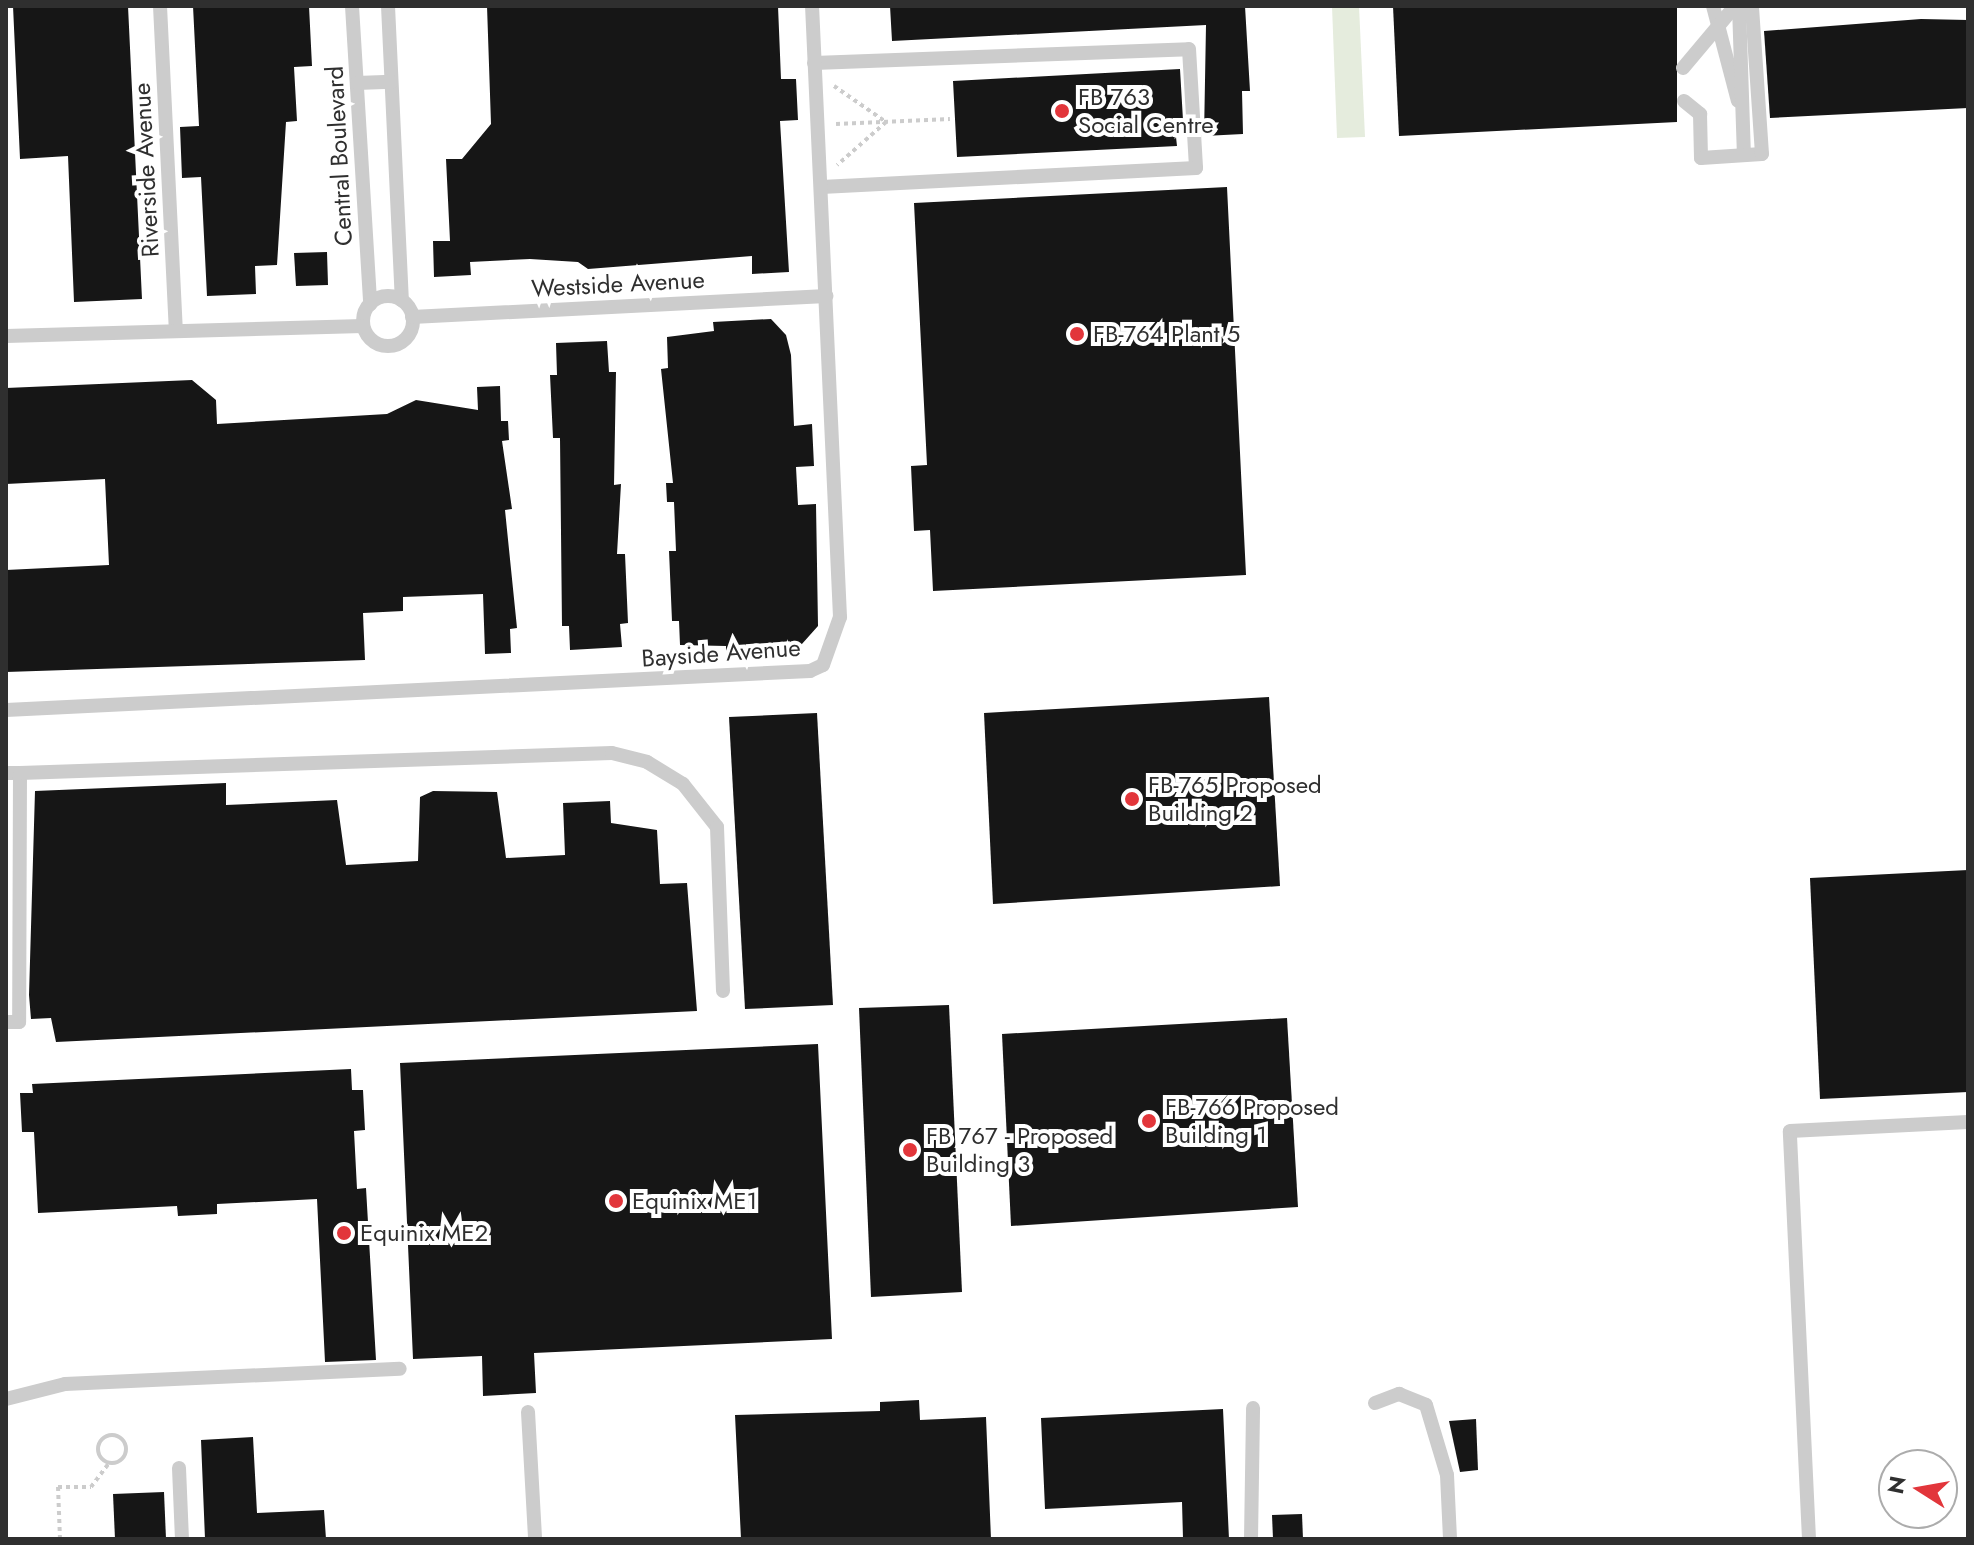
<!DOCTYPE html>
<html>
<head>
<meta charset="utf-8">
<style>
  body { margin:0 }
  #map { position:relative; width:1974px; height:1545px; overflow:hidden; background:#fff; font-family:Jost,sans-serif }
  div>[style] { position:absolute }
  [style*='--x'] { left:calc(var(--x)*1px); top:calc(var(--y)*1px); width:calc(var(--w)*1px); rotate:calc(var(--a)*1deg) }
  .green>* { inset:0; background:#e5ecdd }
  .building>* { inset:0; background:#161616 }
  .path>* { height:4px; margin-top:-2px; transform-origin:0; background:repeating-linear-gradient(90deg,#ccc 0 4px,transparent 0 8px) }
  .path>.ring { margin:-2px; padding:0; box-sizing:content-box; background:none; border:4px solid #ccc; border-radius:50% }
  .service>* { height:14px; margin:-7px; padding:0 7px; transform-origin:7px; border-radius:7px; background:#ccc }
  .service>.ring { margin:-7px; padding:0; box-sizing:content-box; background:none; border:14px solid #ccc; border-radius:50% }
  .dots>* { width:22px; height:22px; translate:-50% -50%; box-sizing:border-box; border:4px solid #fff; border-radius:50% }
  span { translate:-50% -50%; white-space:nowrap; text-align:center; line-height:1.15; -webkit-text-stroke:8px #fff; paint-order:stroke }
  .poi-label { font-size:24px; color:#2f2f2f }
  .left { translate:0 -50%; text-align:left }
  .street-label { font-size:24px; color:#2f2f2f }
  .frame { position:absolute; inset:0; border:8px solid #2f2f2f; pointer-events:none }
  .north { position:absolute; left:1878px; top:1449px; width:80px; height:80px; box-sizing:border-box; background:#fff; border:2px solid #acacac; border-radius:50%; rotate:281deg; font-size:22px; font-weight:700; line-height:32px; text-align:center; color:#2f2f2f }
  .north::after { content:''; display:block; margin:auto; width:28px; height:36px; background:#e2363b; clip-path:polygon(50% 0,100% 100%,50% 72%,0 100%) }
</style>
</head>
<body>
<div id="map">
  <div class="green">
    <div style="clip-path:polygon(1332px 6px,1359px 6px,1365px 137px,1337px 138px)"></div>
  </div>
  <div class="building">
    <div style="clip-path:polygon(13px 6px,128px 6px,142px 299px,74px 302px,68px 156px,20px 159px)"></div>
    <div style="clip-path:polygon(193px 6px,309px 6px,312px 66px,294px 67px,297px 121px,286px 122px,277px 265px,255px 266px,256px 294px,207px 296px,201px 177px,182px 178px,180px 127px,199px 126px)"></div>
    <div style="clip-path:polygon(487px 6px,778px 6px,781px 79px,796px 79px,798px 120px,780px 121px,789px 272px,752px 274px,752px 256px,588px 269px,578px 262px,530px 259px,470px 262px,471px 275px,434px 277px,433px 241px,450px 241px,446px 159px,462px 159px,491px 124px)"></div>
    <div style="clip-path:polygon(890px 6px,1245px 6px,1250px 91px,1242px 91px,1243px 134px,1204px 136px,1206px 25px,892px 41px)"></div>
    <div style="clip-path:polygon(1393px 6px,1677px 6px,1677px 122px,1399px 136px)"></div>
    <div style="clip-path:polygon(1921px 19px,1968px 20px,1968px 108px,1770px 118px,1764px 31px)"></div>
    <div style="clip-path:polygon(1180px 69px,1184px 137px,1176px 137px,1177px 146px,957px 157px,953px 81px)"></div>
    <div style="clip-path:polygon(1227px 187px,1246px 575px,933px 591px,930px 530px,914px 531px,911px 466px,927px 465px,914px 203px)"></div>
    <div style="clip-path:polygon(327px 252px,328px 285px,296px 286px,294px 253px)"></div>
    <div style="clip-path:polygon(771px 319px,786px 335px,791px 355px,794px 426px,812px 424px,814px 466px,796px 467px,798px 505px,816px 504px,818px 626px,793px 654px,726px 657px,726px 646px,680px 645px,679px 621px,672px 621px,669px 551px,676px 551px,674px 502px,667px 502px,666px 483px,673px 483px,661px 369px,668px 368px,667px 337px,714px 331px,713px 322px)"></div>
    <div style="clip-path:polygon(607px 341px,609px 372px,616px 372px,614px 485px,621px 484px,617px 554px,625px 554px,628px 623px,620px 624px,622px 647px,570px 650px,569px 626px,562px 626px,560px 438px,553px 438px,550px 375px,557px 375px,556px 343px)"></div>
    <div style="clip-path:polygon(192px 380px,216px 400px,217px 424px,387px 414px,416px 400px,478px 410px,477px 387px,500px 386px,501px 421px,508px 421px,509px 440px,502px 441px,512px 509px,505px 510px,517px 628px,510px 629px,511px 653px,485px 654px,483px 594px,403px 597px,403px 611px,363px 613px,365px 660px,6px 672px,6px 570px,109px 565px,105px 479px,6px 484px,6px 388px)"></div>
    <div style="clip-path:polygon(1269px 697px,1280px 886px,993px 904px,984px 713px)"></div>
    <div style="clip-path:polygon(817px 713px,833px 1005px,745px 1009px,729px 717px)"></div>
    <div style="clip-path:polygon(226px 783px,226px 805px,337px 800px,346px 865px,418px 861px,420px 797px,433px 791px,497px 792px,506px 858px,565px 855px,563px 803px,610px 801px,611px 823px,657px 830px,660px 884px,687px 883px,697px 1011px,56px 1042px,51px 1018px,31px 1019px,29px 995px,35px 791px)"></div>
    <div style="clip-path:polygon(1968px 870px,1968px 1092px,1820px 1099px,1810px 878px)"></div>
    <div style="clip-path:polygon(949px 1005px,962px 1292px,871px 1297px,859px 1008px)"></div>
    <div style="clip-path:polygon(1287px 1018px,1298px 1207px,1011px 1226px,1002px 1034px)"></div>
    <div style="clip-path:polygon(818px 1044px,832px 1339px,534px 1353px,536px 1393px,483px 1396px,482px 1356px,413px 1359px,400px 1063px)"></div>
    <div style="clip-path:polygon(351px 1069px,352px 1090px,363px 1090px,365px 1130px,354px 1131px,357px 1189px,366px 1188px,376px 1360px,325px 1362px,317px 1199px,217px 1204px,217px 1214px,178px 1216px,177px 1206px,38px 1213px,34px 1132px,22px 1132px,20px 1093px,33px 1093px,32px 1084px)"></div>
    <div style="clip-path:polygon(919px 1400px,920px 1420px,986px 1417px,991px 1539px,741px 1539px,735px 1415px,880px 1411px,880px 1402px)"></div>
    <div style="clip-path:polygon(1223px 1409px,1229px 1539px,1183px 1539px,1182px 1502px,1045px 1509px,1041px 1418px)"></div>
    <div style="clip-path:polygon(1476px 1419px,1478px 1470px,1460px 1472px,1449px 1421px)"></div>
    <div style="clip-path:polygon(253px 1437px,257px 1513px,324px 1510px,326px 1539px,205px 1539px,201px 1440px)"></div>
    <div style="clip-path:polygon(164px 1492px,166px 1539px,115px 1539px,113px 1494px)"></div>
    <div style="clip-path:polygon(1302px 1514px,1303px 1539px,1273px 1539px,1272px 1515px)"></div>
  </div>
  <div class="path">
    <div style="--x:834;--y:86;--w:63;--a:34.7"></div>
    <div style="--x:886;--y:122;--w:65;--a:138.7"></div>
    <div style="--x:836;--y:124;--w:114;--a:-2.5"></div>
    <div class="ring" style="left:98px;top:1435px;width:24px;height:24px"></div>
    <div style="--x:60;--y:1539;--w:52;--a:-92.2"></div>
    <div style="--x:58;--y:1487;--w:33;--a:0"></div>
    <div style="--x:91;--y:1487;--w:30;--a:-53"></div>
  </div>
  <div class="service">
    <div style="--x:160;--y:6;--w:325;--a:87.2"></div>
    <div style="--x:352;--y:6;--w:299;--a:86.5"></div>
    <div style="--x:388;--y:6;--w:295;--a:87.3"></div>
    <div style="--x:1713;--y:6;--w:98;--a:75.3"></div>
    <div style="--x:1739;--y:6;--w:149;--a:88.1"></div>
    <div style="--x:814;--y:63;--w:375;--a:-2.1"></div>
    <div style="--x:1189;--y:49;--w:119;--a:86.6"></div>
    <div style="--x:1196;--y:168;--w:375;--a:177.1"></div>
    <div style="--x:1683;--y:68;--w:81;--a:-50"></div>
    <div style="--x:357;--y:83;--w:34;--a:-2"></div>
    <div style="--x:1684;--y:101;--w:21;--a:39"></div>
    <div style="--x:1700;--y:114;--w:44;--a:88.7"></div>
    <div style="--x:1701;--y:158;--w:61;--a:-3.8"></div>
    <div style="--x:1762;--y:154;--w:148;--a:-93.9"></div>
    <div class="ring" style="left:363px;top:296px;width:36px;height:36px"></div>
    <div style="--x:412;--y:317;--w:415;--a:-2.9"></div>
    <div style="--x:6;--y:336;--w:357;--a:-1.6"></div>
    <div style="--x:6;--y:710;--w:805;--a:-2.78"></div>
    <div style="--x:810;--y:671;--w:14;--a:-25"></div>
    <div style="--x:823;--y:665;--w:51;--a:-70.5"></div>
    <div style="--x:840;--y:617;--w:612;--a:-92.62"></div>
    <div style="--x:6;--y:773;--w:14;--a:0"></div>
    <div style="--x:20;--y:773;--w:249;--a:90.2"></div>
    <div style="--x:19;--y:1022;--w:13;--a:180"></div>
    <div style="--x:20;--y:773;--w:592;--a:-1.93"></div>
    <div style="--x:612;--y:753;--w:36;--a:14"></div>
    <div style="--x:647;--y:762;--w:42;--a:31.4"></div>
    <div style="--x:683;--y:784;--w:55;--a:51.7"></div>
    <div style="--x:717;--y:827;--w:164;--a:87.9"></div>
    <div style="--x:6;--y:1399;--w:61;--a:-14.3"></div>
    <div style="--x:65;--y:1384;--w:335;--a:-2.6"></div>
    <div style="--x:1375;--y:1403;--w:26;--a:-21"></div>
    <div style="--x:1399;--y:1394;--w:29;--a:22"></div>
    <div style="--x:1426;--y:1405;--w:73;--a:73.3"></div>
    <div style="--x:1447;--y:1475;--w:64;--a:87.3"></div>
    <div style="--x:528;--y:1412;--w:127;--a:86.8"></div>
    <div style="--x:179;--y:1468;--w:71;--a:87.6"></div>
    <div style="--x:1251;--y:1539;--w:131;--a:-89.1"></div>
    <div style="--x:1809;--y:1539;--w:408;--a:-92.7"></div>
    <div style="--x:1790;--y:1131;--w:178;--a:-2.9"></div>
  </div>
  <div class="dots">
    <div style="left:1062px;top:111px;background:#e2363b"></div>
    <div style="left:1077px;top:334px;background:#e2363b"></div>
    <div style="left:1132px;top:799px;background:#e2363b"></div>
    <div style="left:1149px;top:1121px;background:#e2363b"></div>
    <div style="left:910px;top:1150px;background:#e2363b"></div>
    <div style="left:616px;top:1201px;background:#e2363b"></div>
    <div style="left:344px;top:1233px;background:#e2363b"></div>
  </div>
  <div class="poi-label">
    <span class="left" style="left:1078px;top:111px">FB 763<br>Social Centre</span>
    <span class="left" style="left:1093px;top:334px">FB-764 Plant 5</span>
    <span class="left" style="left:1148px;top:799px">FB-765 Proposed<br>Building 2</span>
    <span class="left" style="left:1165px;top:1121px">FB-766 Proposed<br>Building 1</span>
    <span class="left" style="left:926px;top:1150px">FB 767 - Proposed<br>Building 3</span>
    <span class="left" style="left:632px;top:1201px">Equinix ME1</span>
    <span class="left" style="left:360px;top:1233px">Equinix ME2</span>
  </div>
  <div class="street-label">
    <span style="left:339px;top:156px;rotate:-93deg">Central Boulevard</span>
    <span style="left:146px;top:170px;rotate:-93deg">Riverside Avenue</span>
    <span style="left:618px;top:284px;rotate:-3deg">Westside Avenue</span>
    <span style="left:721px;top:653px;rotate:-4deg">Bayside Avenue</span>
  </div>
  <div class="frame"></div>
  <div class="north">N</div>
</div>
</body>
</html>
